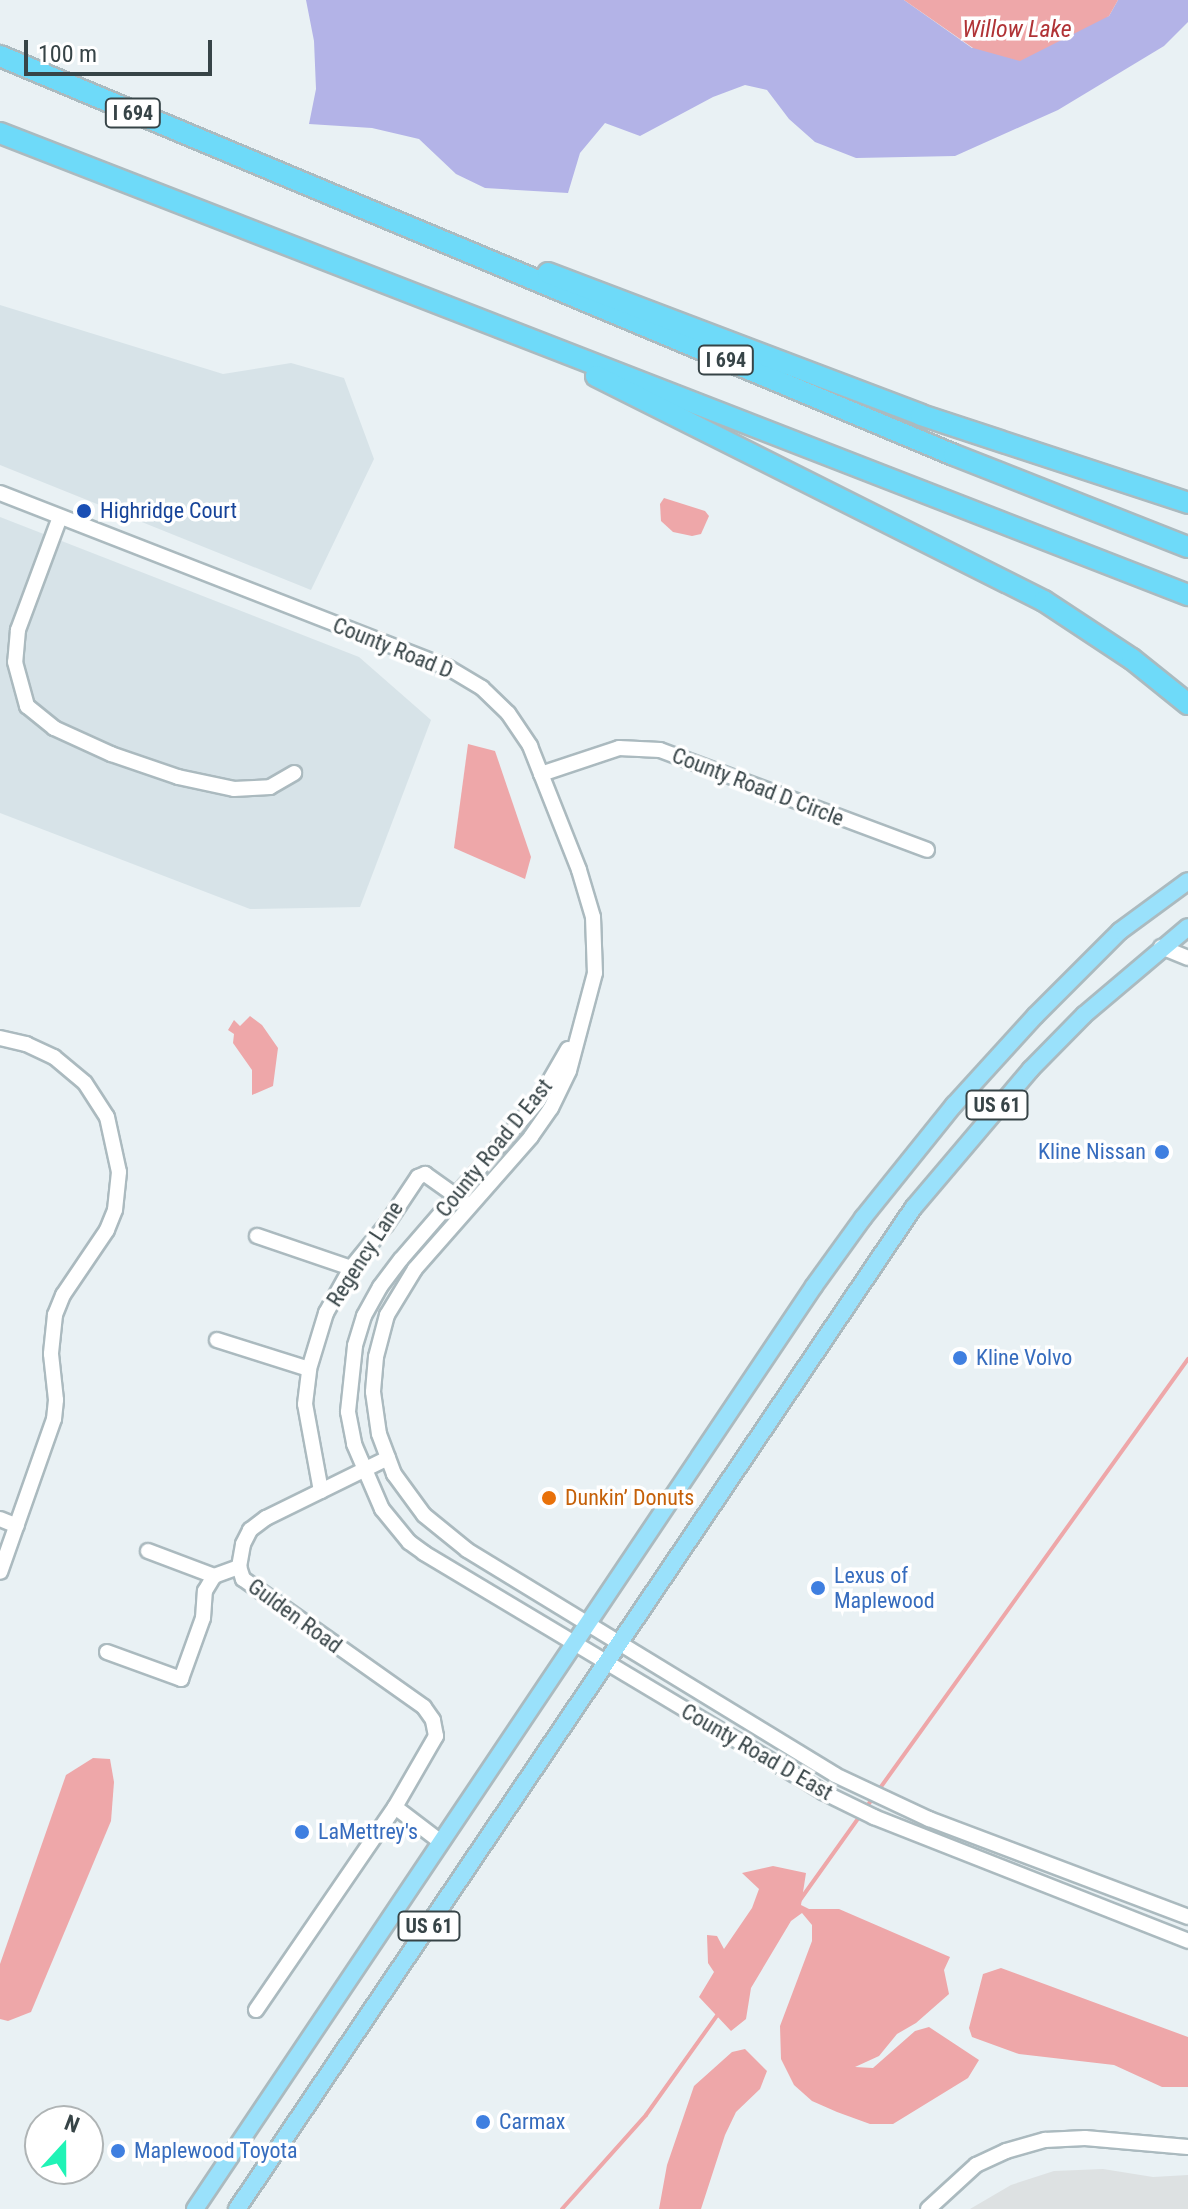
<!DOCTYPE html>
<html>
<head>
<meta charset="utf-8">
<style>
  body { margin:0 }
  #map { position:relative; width:1188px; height:2209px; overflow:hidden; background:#e9f1f4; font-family:"Roboto Condensed",sans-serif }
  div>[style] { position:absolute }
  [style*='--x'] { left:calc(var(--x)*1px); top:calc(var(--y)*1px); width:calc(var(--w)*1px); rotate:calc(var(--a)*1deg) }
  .residential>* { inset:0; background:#d7e3e8 }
  .green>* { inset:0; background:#b3b3e7 }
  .parking>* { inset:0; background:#dde1e2 }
  .water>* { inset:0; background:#eea7a9 }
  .stream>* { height:4px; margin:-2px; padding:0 2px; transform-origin:2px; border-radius:2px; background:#eea7a9 }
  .roads { filter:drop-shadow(2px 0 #abbabf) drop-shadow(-2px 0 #abbabf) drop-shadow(0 2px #abbabf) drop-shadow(0 -2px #abbabf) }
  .minor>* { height:14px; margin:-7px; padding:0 7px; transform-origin:7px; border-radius:7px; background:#fff }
  .major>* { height:16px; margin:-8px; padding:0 8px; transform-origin:8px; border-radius:8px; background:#9ae1fb }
  .highway>* { height:20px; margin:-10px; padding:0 10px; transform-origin:10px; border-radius:10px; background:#6edaf9 }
  .dots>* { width:22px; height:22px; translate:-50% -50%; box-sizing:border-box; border:4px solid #fff; border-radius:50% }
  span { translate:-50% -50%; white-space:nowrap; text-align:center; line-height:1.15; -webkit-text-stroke:7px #fff; paint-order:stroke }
  .shield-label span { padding:2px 6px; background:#fff; border:2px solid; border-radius:6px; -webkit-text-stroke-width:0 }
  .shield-label { font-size:20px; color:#374447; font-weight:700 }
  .transit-label { font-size:22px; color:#164399 }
  .left { translate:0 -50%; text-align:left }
  .street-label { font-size:22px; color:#374447 }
  .shop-label { font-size:22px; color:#366cbe }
  .right { translate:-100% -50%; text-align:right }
  .food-label { font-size:22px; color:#c56008 }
  .water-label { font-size:24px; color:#b03336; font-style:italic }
  .north { position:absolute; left:24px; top:2105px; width:80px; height:80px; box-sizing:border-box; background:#fff; border:2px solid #afb4b5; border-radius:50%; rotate:21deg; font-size:22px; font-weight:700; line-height:32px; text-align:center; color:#374447 }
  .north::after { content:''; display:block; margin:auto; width:28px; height:36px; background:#20f3b6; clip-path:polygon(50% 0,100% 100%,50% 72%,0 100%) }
  .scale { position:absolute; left:24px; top:40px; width:188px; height:36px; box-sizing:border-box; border:4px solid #374447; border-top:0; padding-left:10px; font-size:24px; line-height:28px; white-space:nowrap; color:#374447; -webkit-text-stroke:6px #fff; paint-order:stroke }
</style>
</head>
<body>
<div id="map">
  <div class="residential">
    <div style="clip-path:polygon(0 305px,223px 374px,291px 363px,344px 378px,374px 459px,311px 590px,0 465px)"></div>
    <div style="clip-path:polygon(0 517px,359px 657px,431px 720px,360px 907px,250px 909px,0 813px)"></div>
  </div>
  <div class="green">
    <div style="clip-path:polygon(306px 0,904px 0,972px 48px,1109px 16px,1118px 0,1188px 0,1188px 22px,1164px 46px,1058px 110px,955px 156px,856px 158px,815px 142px,789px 119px,767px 90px,745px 85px,713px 97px,640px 136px,605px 123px,580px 153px,568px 193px,485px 188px,456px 174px,419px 139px,372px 128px,309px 124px,316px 89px,314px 41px)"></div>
  </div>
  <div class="parking">
    <div style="clip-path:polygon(1103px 2169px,1153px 2177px,1188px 2175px,1188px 2209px,970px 2209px,1011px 2185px,1054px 2171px)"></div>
  </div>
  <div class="water">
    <div style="clip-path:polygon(904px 0,1118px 0,1109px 16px,1020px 61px,973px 48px)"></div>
    <div style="clip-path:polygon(664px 498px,705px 511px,709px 516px,701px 534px,692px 536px,673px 532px,661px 521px,660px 504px)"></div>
    <div style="clip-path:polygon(468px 744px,495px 751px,531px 857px,525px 879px,454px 848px)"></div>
    <div style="clip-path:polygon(250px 1016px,262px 1025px,278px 1048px,273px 1086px,252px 1095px,252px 1070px,233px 1043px,234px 1034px,228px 1030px,234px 1020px,240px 1026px)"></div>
    <div style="clip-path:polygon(93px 1758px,110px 1759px,114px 1782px,111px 1821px,31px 2012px,8px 2021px,0 2019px,0 1964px,66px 1775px)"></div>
    <div style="clip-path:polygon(773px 1866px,806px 1873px,801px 1905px,809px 1909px,839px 1909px,950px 1957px,944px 1970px,949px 1994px,916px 2023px,897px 2034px,879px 2056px,855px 2067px,873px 2068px,915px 2031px,929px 2027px,979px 2060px,968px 2078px,893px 2124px,870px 2124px,837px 2112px,812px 2101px,794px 2085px,781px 2059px,780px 2026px,812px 1941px,812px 1925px,802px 1913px,791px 1921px,751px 1988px,746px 2019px,731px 2031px,699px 1997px,714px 1972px,708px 1963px,707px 1935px,717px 1936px,724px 1949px,752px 1908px,759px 1889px,742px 1873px)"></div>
    <div style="clip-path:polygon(1001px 1968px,1188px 2037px,1188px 2087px,1162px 2087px,1114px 2065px,1019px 2054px,972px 2037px,969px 2028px,983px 1974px)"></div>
    <div style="clip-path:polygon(745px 2049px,767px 2071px,760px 2089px,736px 2112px,725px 2135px,701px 2209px,659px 2209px,667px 2165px,694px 2086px,732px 2052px)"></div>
  </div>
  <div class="stream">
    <div style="--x:865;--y:1809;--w:554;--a:-54.33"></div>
    <div style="--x:800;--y:1900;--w:103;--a:-54.5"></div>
    <div style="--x:562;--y:2209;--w:126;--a:-48.2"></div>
    <div style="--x:646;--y:2115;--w:124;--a:-54.5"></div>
  </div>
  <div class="roads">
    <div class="minor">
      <div style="--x:0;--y:493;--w:480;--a:21.3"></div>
      <div style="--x:447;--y:667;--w:41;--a:31"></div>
      <div style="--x:482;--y:688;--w:36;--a:44"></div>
      <div style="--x:508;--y:713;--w:40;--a:56"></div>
      <div style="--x:530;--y:746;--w:133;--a:68.4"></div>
      <div style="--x:579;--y:870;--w:49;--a:73.4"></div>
      <div style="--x:593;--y:917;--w:56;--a:88"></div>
      <div style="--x:595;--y:973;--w:101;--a:104.9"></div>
      <div style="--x:569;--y:1071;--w:41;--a:115.9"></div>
      <div style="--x:551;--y:1108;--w:35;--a:125"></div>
      <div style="--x:531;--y:1137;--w:176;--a:131.3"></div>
      <div style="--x:415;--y:1269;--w:54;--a:121.3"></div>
      <div style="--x:387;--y:1315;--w:43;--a:104.7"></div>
      <div style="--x:376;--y:1357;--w:35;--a:95"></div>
      <div style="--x:373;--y:1392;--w:42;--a:81.9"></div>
      <div style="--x:379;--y:1434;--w:43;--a:69.4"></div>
      <div style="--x:394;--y:1474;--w:51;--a:53.8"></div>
      <div style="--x:424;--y:1515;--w:55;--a:39.1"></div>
      <div style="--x:467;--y:1550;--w:431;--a:31.4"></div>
      <div style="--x:835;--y:1775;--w:104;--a:25.1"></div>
      <div style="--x:929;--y:1819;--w:277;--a:20.7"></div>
      <div style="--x:60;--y:517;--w:121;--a:110.4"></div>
      <div style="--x:18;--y:630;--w:32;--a:95"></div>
      <div style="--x:15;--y:662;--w:46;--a:74.7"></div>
      <div style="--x:27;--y:706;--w:35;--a:39"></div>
      <div style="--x:54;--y:728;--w:63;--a:24.5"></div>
      <div style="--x:111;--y:754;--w:71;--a:18.9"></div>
      <div style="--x:178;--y:777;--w:57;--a:12.1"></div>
      <div style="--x:234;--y:789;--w:36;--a:-3"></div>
      <div style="--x:270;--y:787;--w:28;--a:-30"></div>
      <div style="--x:541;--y:774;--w:82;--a:-18.4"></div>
      <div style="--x:619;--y:748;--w:41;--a:2.8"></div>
      <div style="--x:660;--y:750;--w:285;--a:20.5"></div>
      <div style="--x:1161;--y:947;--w:29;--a:22"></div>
      <div style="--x:0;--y:1038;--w:27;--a:13"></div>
      <div style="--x:26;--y:1044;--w:31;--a:25"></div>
      <div style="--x:54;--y:1057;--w:40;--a:40"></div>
      <div style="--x:85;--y:1083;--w:40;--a:57.1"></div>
      <div style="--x:107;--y:1117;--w:56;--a:77.7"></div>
      <div style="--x:119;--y:1172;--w:38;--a:96"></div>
      <div style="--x:115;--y:1210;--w:22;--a:112"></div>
      <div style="--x:107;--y:1230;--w:78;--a:124.1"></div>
      <div style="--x:63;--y:1295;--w:22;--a:112"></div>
      <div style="--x:55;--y:1315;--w:39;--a:96"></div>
      <div style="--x:51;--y:1354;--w:46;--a:83.8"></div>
      <div style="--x:56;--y:1400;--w:19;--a:96"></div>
      <div style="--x:54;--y:1419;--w:162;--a:109.4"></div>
      <div style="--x:568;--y:1049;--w:60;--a:120"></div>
      <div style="--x:538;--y:1101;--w:209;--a:130.9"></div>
      <div style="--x:401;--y:1259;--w:35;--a:127"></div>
      <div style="--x:380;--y:1287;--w:33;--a:119"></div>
      <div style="--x:364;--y:1316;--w:31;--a:107"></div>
      <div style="--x:355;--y:1346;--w:66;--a:96.1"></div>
      <div style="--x:348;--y:1412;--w:33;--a:79"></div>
      <div style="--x:354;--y:1444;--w:71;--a:66.7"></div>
      <div style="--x:382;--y:1509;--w:43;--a:50.7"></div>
      <div style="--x:409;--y:1542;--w:19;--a:36"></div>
      <div style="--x:424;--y:1553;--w:465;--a:30.9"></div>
      <div style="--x:823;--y:1792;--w:57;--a:26.1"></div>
      <div style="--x:874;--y:1817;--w:338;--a:21.5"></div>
      <div style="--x:257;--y:1236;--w:99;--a:18.8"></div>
      <div style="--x:217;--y:1340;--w:96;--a:17.5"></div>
      <div style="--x:321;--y:1491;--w:88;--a:-100.4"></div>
      <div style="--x:305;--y:1404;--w:35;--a:-83"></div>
      <div style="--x:309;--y:1369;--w:59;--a:-73.1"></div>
      <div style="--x:326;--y:1313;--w:51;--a:-60.9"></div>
      <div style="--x:351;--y:1268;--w:55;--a:-50.9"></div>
      <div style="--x:386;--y:1225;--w:58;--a:-56.3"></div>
      <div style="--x:418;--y:1177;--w:8;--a:-23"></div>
      <div style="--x:425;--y:1174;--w:47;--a:35.4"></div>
      <div style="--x:0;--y:1519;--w:18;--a:22"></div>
      <div style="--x:148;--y:1551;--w:71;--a:20.7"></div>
      <div style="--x:107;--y:1652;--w:79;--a:20"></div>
      <div style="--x:181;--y:1679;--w:65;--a:-70.2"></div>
      <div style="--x:203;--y:1618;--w:27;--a:-86"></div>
      <div style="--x:205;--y:1591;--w:17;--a:-59"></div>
      <div style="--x:214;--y:1576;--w:27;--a:-20"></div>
      <div style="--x:395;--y:1807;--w:58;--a:37.3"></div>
      <div style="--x:256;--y:2010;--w:246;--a:-55.6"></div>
      <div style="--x:395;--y:1807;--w:82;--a:-60"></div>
      <div style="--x:436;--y:1736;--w:16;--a:-101"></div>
      <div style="--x:433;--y:1720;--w:16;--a:-125"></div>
      <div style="--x:424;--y:1707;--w:222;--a:-144.7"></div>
      <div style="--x:243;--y:1579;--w:13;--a:-108"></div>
      <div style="--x:239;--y:1567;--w:23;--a:-80"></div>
      <div style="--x:243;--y:1544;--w:16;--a:-63"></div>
      <div style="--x:250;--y:1530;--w:20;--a:-37"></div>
      <div style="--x:266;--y:1518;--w:136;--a:-26.2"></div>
      <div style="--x:928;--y:2209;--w:65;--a:-42.5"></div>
      <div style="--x:976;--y:2165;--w:33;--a:-25"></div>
      <div style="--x:1006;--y:2151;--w:41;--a:-15.8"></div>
      <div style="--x:1045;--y:2140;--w:40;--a:-2.9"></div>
      <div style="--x:1085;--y:2138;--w:103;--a:5"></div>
    </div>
    <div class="major">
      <div style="--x:195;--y:2209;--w:1111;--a:-56.15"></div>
      <div style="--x:814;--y:1286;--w:84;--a:-54.2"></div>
      <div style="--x:863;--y:1218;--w:145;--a:-51.2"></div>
      <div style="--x:954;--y:1105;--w:120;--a:-47.7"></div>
      <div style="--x:1035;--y:1016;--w:120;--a:-45"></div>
      <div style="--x:1120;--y:931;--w:84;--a:-36.3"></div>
      <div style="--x:237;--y:2209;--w:1209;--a:-55.96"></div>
      <div style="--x:914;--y:1207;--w:180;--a:-49.7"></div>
      <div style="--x:1030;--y:1070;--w:77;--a:-45.5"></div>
      <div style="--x:1084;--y:1015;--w:136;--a:-40.2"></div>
    </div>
    <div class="highway">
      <div style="--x:0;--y:56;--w:1034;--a:22.7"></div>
      <div style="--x:954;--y:455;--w:251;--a:21.5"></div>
      <div style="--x:0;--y:133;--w:1275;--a:21.25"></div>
      <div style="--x:548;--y:273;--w:399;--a:20.8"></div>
      <div style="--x:921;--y:415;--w:281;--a:18.2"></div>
      <div style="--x:596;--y:376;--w:501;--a:26.67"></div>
      <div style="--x:1044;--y:601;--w:105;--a:33.4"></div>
      <div style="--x:1132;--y:659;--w:72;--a:38.8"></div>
    </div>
  </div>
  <div class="dots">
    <div style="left:84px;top:511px;background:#1a4fb4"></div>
    <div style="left:1162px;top:1152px;background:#3f7fe0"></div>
    <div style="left:960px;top:1358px;background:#3f7fe0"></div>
    <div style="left:549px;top:1498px;background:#e8710a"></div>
    <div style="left:818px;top:1588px;background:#3f7fe0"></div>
    <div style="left:302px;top:1832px;background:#3f7fe0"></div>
    <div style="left:483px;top:2122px;background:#3f7fe0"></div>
    <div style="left:118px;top:2151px;background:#3f7fe0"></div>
  </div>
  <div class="shield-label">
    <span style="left:133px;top:113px">I 694</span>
    <span style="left:726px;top:360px">I 694</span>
    <span style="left:997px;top:1105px">US 61</span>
    <span style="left:429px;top:1926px">US 61</span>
  </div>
  <div class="transit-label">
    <span class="left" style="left:100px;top:511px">Highridge Court</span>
  </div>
  <div class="street-label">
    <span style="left:393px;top:648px;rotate:22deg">County Road D</span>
    <span style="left:758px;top:787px;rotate:21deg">County Road D Circle</span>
    <span style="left:494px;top:1148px;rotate:-51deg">County Road D East</span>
    <span style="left:365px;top:1254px;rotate:-57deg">Regency Lane</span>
    <span style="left:295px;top:1616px;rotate:36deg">Gulden Road</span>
    <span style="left:757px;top:1752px;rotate:30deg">County Road D East</span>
  </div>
  <div class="shop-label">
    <span class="right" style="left:1146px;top:1152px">Kline Nissan</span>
    <span class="left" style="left:976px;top:1358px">Kline Volvo</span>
    <span class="left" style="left:834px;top:1588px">Lexus of<br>Maplewood</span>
    <span class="left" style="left:318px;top:1832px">LaMettrey's</span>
    <span class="left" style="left:499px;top:2122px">Carmax</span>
    <span class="left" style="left:134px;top:2151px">Maplewood Toyota</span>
  </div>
  <div class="food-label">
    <span class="left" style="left:565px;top:1498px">Dunkin’ Donuts</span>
  </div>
  <div class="water-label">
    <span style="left:1017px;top:30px">Willow Lake</span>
  </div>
  <div class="north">N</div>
  <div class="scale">100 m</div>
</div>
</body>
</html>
